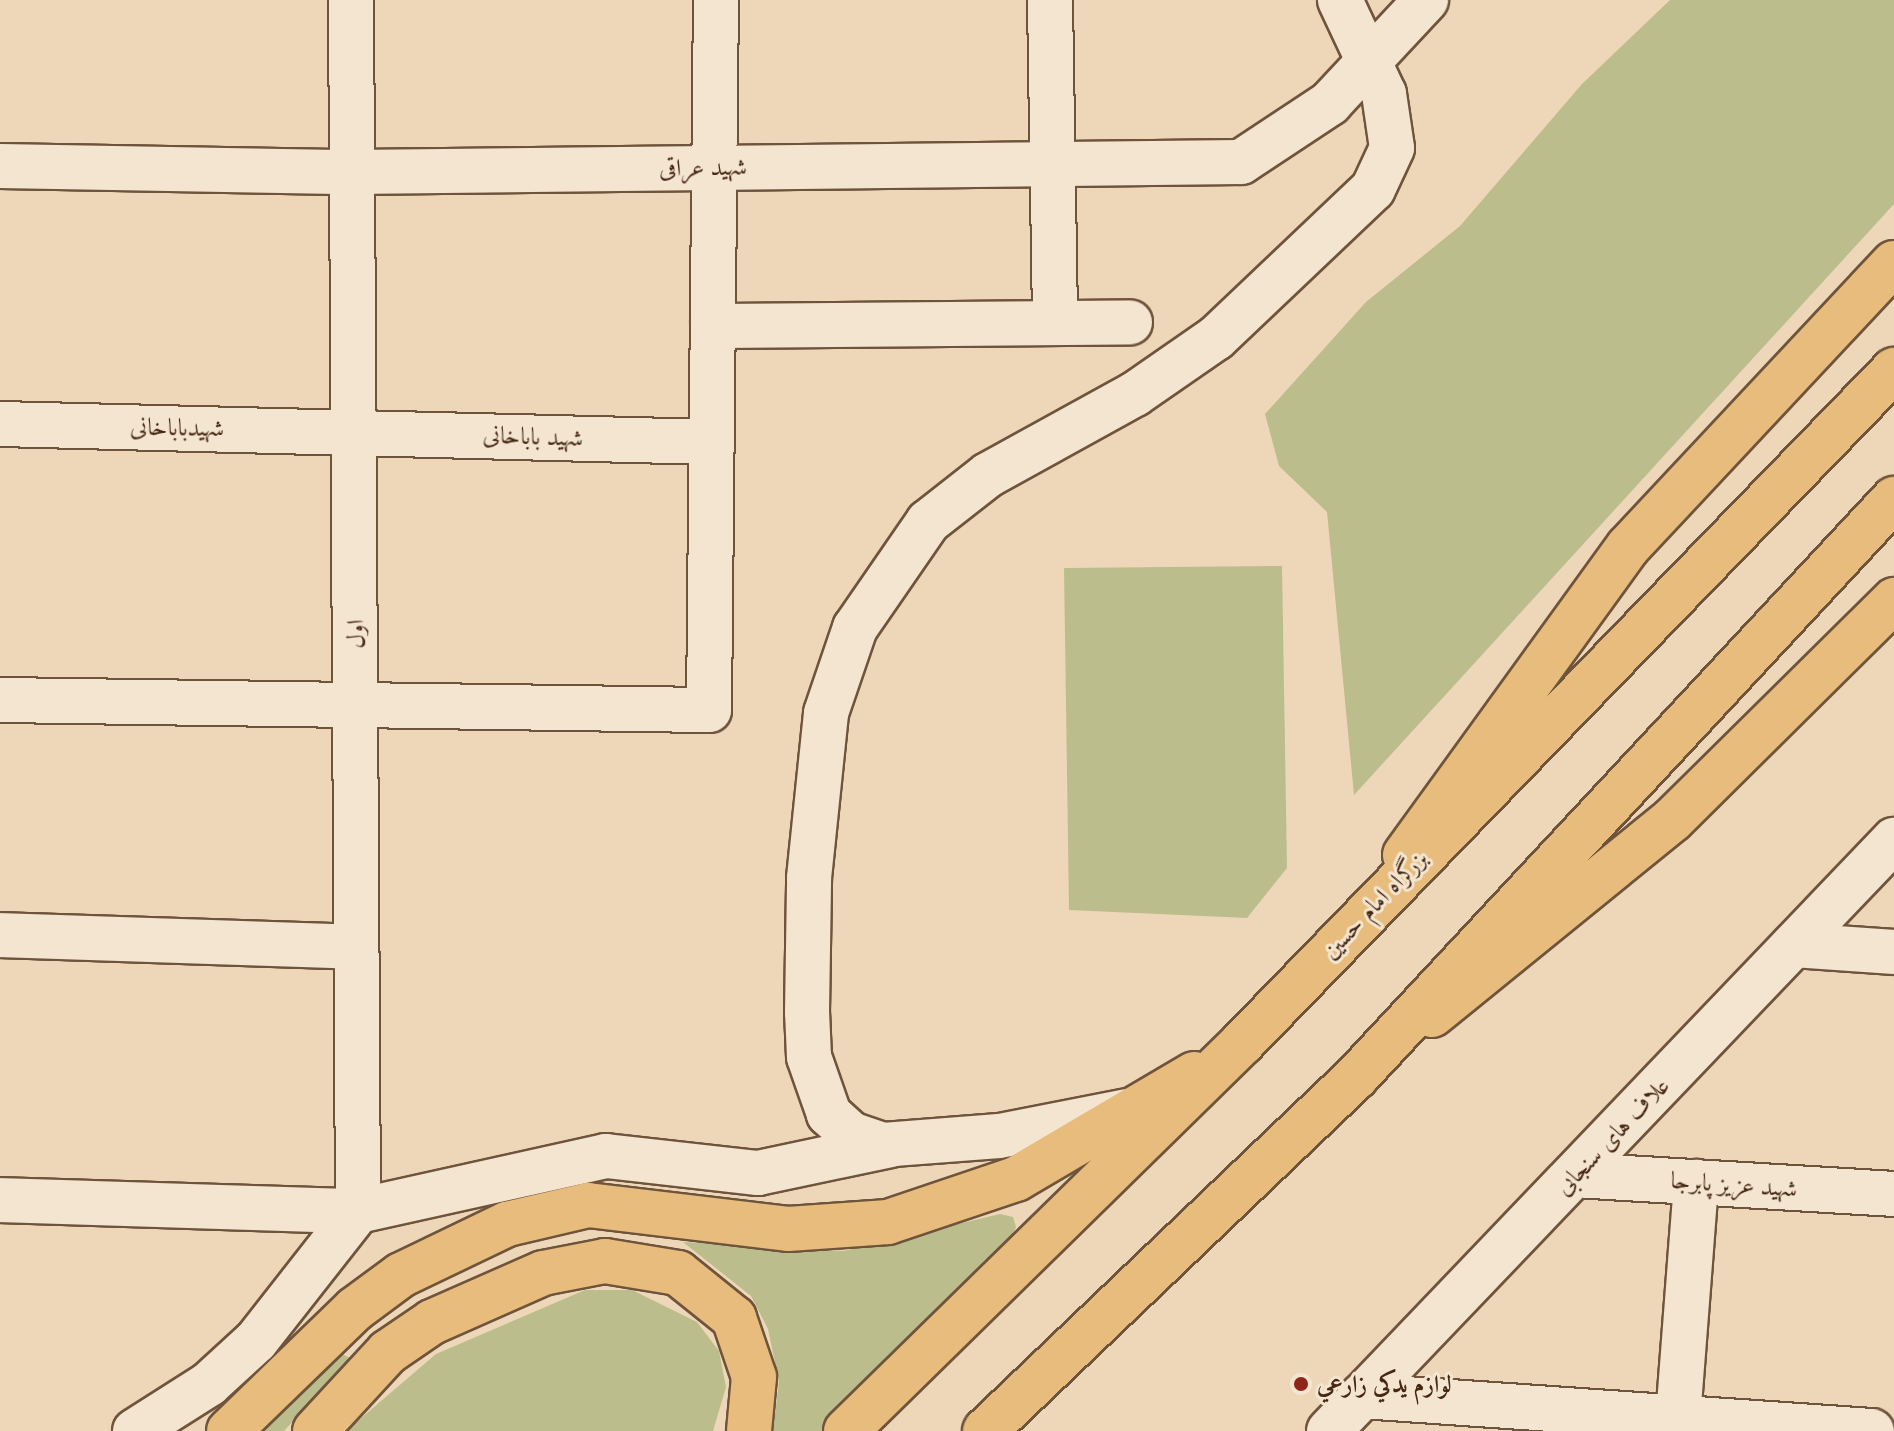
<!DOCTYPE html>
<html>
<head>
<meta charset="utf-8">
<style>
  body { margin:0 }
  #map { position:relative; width:1894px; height:1431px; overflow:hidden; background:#eed7b8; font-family:"Libre Caslon Text",Amiri,serif }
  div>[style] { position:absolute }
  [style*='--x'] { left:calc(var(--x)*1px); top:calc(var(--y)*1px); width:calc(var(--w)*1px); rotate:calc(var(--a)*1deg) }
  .green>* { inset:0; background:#bcbd8c }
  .roads { filter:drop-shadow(2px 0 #6f543c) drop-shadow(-2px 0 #6f543c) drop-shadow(0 2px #6f543c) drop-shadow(0 -2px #6f543c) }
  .minor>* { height:44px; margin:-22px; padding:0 22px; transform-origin:22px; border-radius:22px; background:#f4e5d1 }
  .major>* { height:44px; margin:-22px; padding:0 22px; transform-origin:22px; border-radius:22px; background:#e7bc7c }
  .highway>* { height:44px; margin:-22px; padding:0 22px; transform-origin:22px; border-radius:22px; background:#e7bc7c }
  .dots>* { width:22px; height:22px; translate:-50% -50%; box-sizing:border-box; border:4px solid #f4e5d1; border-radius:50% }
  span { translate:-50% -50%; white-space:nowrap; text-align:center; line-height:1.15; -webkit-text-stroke:6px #f4e5d1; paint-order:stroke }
  .street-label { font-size:24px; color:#452813 }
  .poi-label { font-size:24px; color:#452813; font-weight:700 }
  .left { translate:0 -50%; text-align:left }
</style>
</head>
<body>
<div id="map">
  <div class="green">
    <div style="clip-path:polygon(1670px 0,1894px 0,1894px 204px,1354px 795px,1327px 512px,1279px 466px,1265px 414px,1366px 302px,1460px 226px,1582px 84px)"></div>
    <div style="clip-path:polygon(1282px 566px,1287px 868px,1247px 918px,1069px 910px,1064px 568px)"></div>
    <div style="clip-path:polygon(1000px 1214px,1013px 1217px,1016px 1227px,1009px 1242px,822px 1431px,773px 1431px,779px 1382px,768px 1329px,751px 1296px,683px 1242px,843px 1251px)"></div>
    <div style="clip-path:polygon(585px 1290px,632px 1290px,697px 1322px,719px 1351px,726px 1387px,713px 1431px,346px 1431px,436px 1354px)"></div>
    <div style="clip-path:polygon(338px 1352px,350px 1358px,284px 1431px,258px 1431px)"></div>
  </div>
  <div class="roads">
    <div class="minor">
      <div style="--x:1050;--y:0;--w:322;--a:89.1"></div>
      <div style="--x:0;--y:166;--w:352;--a:1"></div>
      <div style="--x:352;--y:172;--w:889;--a:-0.64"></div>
      <div style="--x:1241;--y:162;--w:107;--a:-33.5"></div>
      <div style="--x:1330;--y:103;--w:141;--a:-47"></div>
      <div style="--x:713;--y:326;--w:417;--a:-0.5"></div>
      <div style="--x:0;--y:424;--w:712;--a:1.45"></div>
      <div style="--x:0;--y:700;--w:709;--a:0.81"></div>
      <div style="--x:709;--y:710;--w:710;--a:-89.44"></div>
      <div style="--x:0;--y:935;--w:356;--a:1.9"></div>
      <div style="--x:1794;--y:945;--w:100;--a:4"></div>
      <div style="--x:1127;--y:1111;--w:130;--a:168.9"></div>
      <div style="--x:999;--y:1136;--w:116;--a:175.6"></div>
      <div style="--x:883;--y:1145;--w:34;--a:-161"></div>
      <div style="--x:851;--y:1134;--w:30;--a:-138"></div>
      <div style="--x:829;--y:1114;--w:60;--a:-109.3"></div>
      <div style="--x:809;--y:1057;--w:45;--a:-92.5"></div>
      <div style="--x:807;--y:1012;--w:134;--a:-89.1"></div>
      <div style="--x:809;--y:878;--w:166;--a:-84.1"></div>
      <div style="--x:826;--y:713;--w:90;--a:-71.2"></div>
      <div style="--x:855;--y:628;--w:129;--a:-55.4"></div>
      <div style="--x:928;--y:522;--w:76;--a:-38.1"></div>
      <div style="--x:988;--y:475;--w:168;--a:-28.9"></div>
      <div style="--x:1135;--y:394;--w:98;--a:-34.7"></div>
      <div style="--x:1216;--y:338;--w:216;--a:-43.5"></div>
      <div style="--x:1373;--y:189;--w:45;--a:-65.1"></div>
      <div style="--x:1392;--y:148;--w:55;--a:-98.4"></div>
      <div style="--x:1384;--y:94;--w:104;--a:-115.1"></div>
      <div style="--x:1575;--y:1175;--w:320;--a:3.4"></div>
      <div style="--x:0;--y:1200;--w:358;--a:1.8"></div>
      <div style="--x:358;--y:1211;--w:254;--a:-12.5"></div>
      <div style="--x:606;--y:1156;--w:153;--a:6.4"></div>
      <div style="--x:758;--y:1173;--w:136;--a:-11.9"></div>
      <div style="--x:1362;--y:1396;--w:511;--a:3.93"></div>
      <div style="--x:1678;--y:1418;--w:237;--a:-85.6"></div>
      <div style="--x:135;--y:1431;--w:88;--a:-32.4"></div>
      <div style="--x:209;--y:1384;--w:64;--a:-42.5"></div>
      <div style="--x:256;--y:1341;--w:165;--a:-51.9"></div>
      <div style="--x:358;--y:1211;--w:1211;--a:-90.33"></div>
      <div style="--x:1329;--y:1431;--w:818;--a:-46.29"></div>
    </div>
    <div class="major">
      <div style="--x:1405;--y:855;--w:380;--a:-54.1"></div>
      <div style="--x:1628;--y:547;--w:389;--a:-46.9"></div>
      <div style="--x:1432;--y:1015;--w:309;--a:-39.1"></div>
      <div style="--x:1672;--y:820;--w:313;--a:-44.7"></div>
      <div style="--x:229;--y:1431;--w:175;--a:-44.1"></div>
      <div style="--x:355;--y:1309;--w:57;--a:-36.5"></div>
      <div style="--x:401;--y:1275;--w:118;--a:-25.7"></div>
      <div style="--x:507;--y:1224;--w:83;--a:-13.2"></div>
      <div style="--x:588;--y:1205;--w:201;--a:6.8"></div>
      <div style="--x:788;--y:1229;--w:100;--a:-4"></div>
      <div style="--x:888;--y:1222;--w:135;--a:-18.6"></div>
      <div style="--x:1016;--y:1179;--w:207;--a:-30.5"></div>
      <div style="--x:315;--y:1431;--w:108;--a:-47.3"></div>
      <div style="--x:388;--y:1352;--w:53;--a:-34.3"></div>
      <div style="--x:432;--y:1322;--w:121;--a:-23.8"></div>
      <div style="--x:543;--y:1273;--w:63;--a:-11"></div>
      <div style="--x:605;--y:1261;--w:74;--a:9.3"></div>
      <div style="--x:678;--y:1273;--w:72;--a:38.8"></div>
      <div style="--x:734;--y:1318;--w:62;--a:71.3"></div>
      <div style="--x:754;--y:1377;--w:54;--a:95.3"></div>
    </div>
    <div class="highway">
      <div style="--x:846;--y:1431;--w:556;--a:-44.42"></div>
      <div style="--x:1243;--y:1042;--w:936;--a:-45.91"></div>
      <div style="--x:985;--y:1431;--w:513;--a:-43.66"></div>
      <div style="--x:1356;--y:1077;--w:790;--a:-47.05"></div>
    </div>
  </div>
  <div class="dots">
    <div style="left:1301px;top:1384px;background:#8f2418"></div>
  </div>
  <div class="street-label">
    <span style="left:703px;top:167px;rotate:-1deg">شهید عراقی</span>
    <span style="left:177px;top:427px;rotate:1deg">شهیدباباخانی</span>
    <span style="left:533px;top:436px;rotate:2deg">شهید باباخانی</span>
    <span style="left:355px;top:634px;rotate:-90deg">اول</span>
    <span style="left:1374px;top:904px;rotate:-46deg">بزرگراه امام حسین</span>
    <span style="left:1612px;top:1136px;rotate:-46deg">علاف های سنجابی</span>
    <span style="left:1734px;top:1184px;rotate:4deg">شهید عزیز پابرجا</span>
  </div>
  <div class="poi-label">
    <span class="left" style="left:1317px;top:1384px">لوازم يدكي زارعي</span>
  </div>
</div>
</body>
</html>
